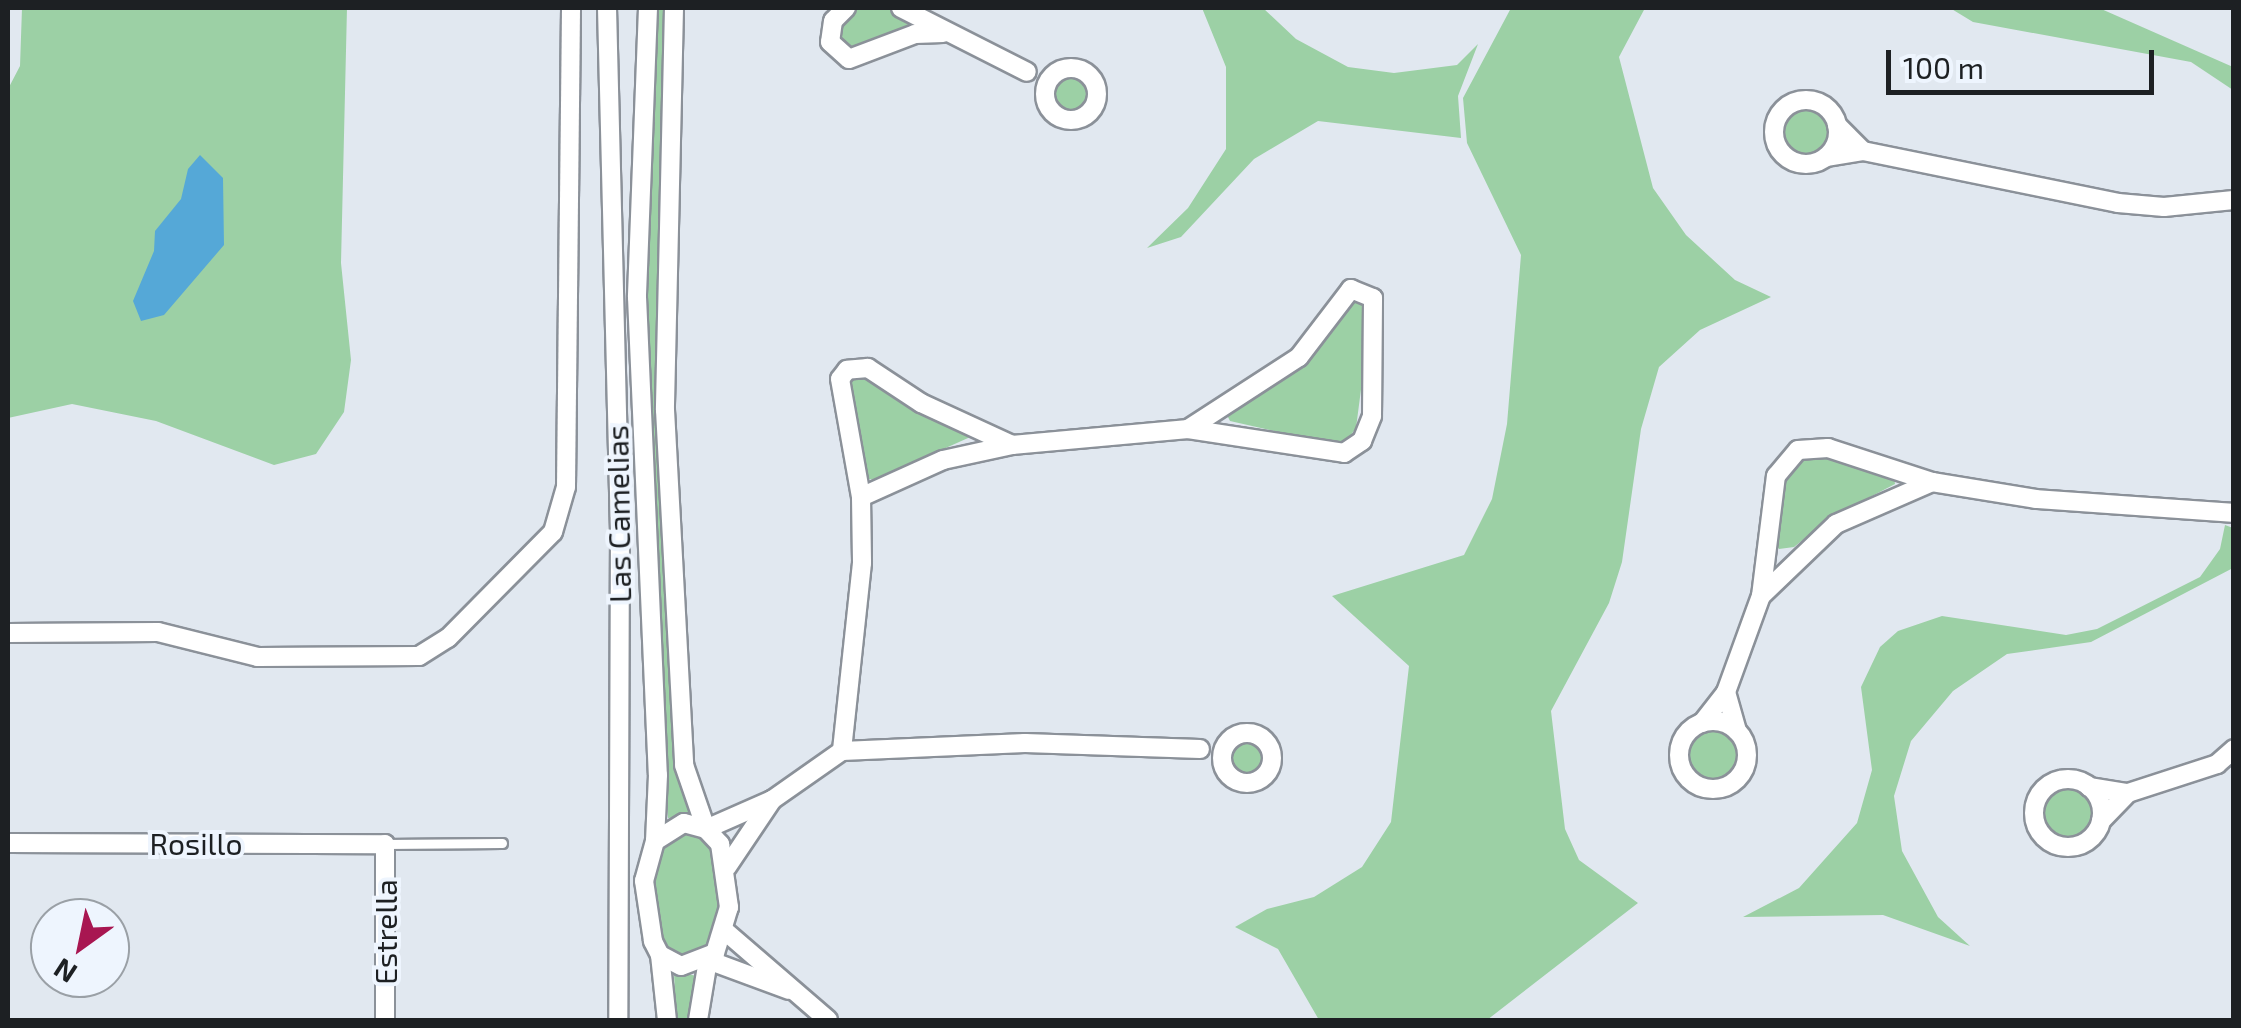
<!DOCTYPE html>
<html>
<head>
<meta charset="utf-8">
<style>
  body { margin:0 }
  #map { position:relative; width:2241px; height:1028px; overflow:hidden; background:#e1e8f0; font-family:"Exo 2",sans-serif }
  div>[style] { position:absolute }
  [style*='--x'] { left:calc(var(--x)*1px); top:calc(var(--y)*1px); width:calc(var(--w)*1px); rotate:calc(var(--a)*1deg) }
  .green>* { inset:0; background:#9cd0a5 }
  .round { border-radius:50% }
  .water>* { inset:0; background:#55a8d7 }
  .roads { filter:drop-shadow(2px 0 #8b9199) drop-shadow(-2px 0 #8b9199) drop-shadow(0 2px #8b9199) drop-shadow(0 -2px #8b9199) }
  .lane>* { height:9px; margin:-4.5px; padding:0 4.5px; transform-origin:4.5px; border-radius:4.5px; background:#fff }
  .street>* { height:18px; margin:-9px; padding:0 9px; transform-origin:9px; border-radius:9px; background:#fff }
  .street>.ring { margin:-9px; padding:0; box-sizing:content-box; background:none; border:18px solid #fff; border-radius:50% }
  span { translate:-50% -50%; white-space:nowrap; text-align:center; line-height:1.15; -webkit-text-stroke:8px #eef5fe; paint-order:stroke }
  .street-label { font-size:30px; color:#1d2023 }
  .frame { position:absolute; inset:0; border:10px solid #1d2023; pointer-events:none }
  .north { position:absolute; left:30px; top:898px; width:100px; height:100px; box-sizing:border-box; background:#eef5fe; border:2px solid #9aa0a6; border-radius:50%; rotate:213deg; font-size:28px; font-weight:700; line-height:40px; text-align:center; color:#1d2023 }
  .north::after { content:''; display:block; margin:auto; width:35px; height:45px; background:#a81651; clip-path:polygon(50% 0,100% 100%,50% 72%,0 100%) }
  .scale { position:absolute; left:1886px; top:50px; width:268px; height:45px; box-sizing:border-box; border:5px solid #1d2023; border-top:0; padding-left:12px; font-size:30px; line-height:35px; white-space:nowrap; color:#1d2023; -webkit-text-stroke:8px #eef5fe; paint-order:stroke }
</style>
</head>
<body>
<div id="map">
  <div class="green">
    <div style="clip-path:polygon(22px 8px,347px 8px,341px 263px,351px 360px,344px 412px,316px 454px,274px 465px,156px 421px,72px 404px,8px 418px,8px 89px,20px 66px)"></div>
    <div style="clip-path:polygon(657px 8px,668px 8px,658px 238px,667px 651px,679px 780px,691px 816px,668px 818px,647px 285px)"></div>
    <div style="clip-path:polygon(850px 8px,888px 8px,911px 26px,847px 50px,837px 43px,838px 23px)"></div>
    <div style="clip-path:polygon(1202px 8px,1263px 8px,1296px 39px,1348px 67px,1394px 73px,1457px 65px,1478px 44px,1458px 96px,1461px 138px,1318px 121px,1254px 159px,1181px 237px,1147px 248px,1188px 208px,1226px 149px,1226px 67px)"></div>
    <div style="clip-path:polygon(1511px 8px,1645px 8px,1619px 57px,1653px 188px,1686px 235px,1735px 280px,1771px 297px,1700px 330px,1659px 367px,1641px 429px,1622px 562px,1609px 603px,1551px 711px,1565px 829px,1579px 860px,1638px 903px,1487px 1020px,1319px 1020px,1278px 949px,1235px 927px,1267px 909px,1314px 897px,1362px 867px,1391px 822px,1409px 666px,1332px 596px,1464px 555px,1492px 499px,1507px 424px,1521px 255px,1467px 143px,1463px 98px)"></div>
    <div style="clip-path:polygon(1950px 8px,2099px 8px,2233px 67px,2233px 90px,2191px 62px,1973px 22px)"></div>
    <div class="round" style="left:1052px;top:75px;width:38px;height:38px"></div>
    <div class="round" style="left:1779px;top:106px;width:52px;height:52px"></div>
    <div style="clip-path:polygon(1358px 297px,1366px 306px,1366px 351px,1356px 428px,1348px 439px,1332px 444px,1230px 421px,1227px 415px,1280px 380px,1314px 348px,1338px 310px)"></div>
    <div style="clip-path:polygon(860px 372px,977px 434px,874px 480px,865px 478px,847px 380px)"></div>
    <div style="clip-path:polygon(1828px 457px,1894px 477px,1895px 484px,1830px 518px,1794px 547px,1779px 549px,1774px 543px,1782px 472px,1795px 458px)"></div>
    <div style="clip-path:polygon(2225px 525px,2233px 528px,2233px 568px,2091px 642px,2007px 654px,1953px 691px,1911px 741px,1894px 796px,1902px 851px,1938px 917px,1970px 946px,1883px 915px,1743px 917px,1799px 888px,1857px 823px,1872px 770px,1861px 687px,1880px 647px,1898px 631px,1942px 616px,2066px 635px,2097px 629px,2200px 577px,2220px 549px)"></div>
    <div class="round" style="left:1685px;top:729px;width:52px;height:52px"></div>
    <div class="round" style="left:1228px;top:738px;width:38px;height:38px"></div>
    <div class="round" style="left:2042px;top:789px;width:52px;height:52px"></div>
    <div style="clip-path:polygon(676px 829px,699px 832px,718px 860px,722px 924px,700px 956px,681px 957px,666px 947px,653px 921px,657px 848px)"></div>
    <div style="clip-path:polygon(674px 972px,698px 976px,688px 1020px,676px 1020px)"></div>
  </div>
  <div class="water">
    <div style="clip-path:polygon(200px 155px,223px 178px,224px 245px,164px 315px,141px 321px,133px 301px,154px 251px,155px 231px,181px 199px,188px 169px)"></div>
  </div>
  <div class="roads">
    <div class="lane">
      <div style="--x:385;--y:844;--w:117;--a:-0.5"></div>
    </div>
    <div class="street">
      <div style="--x:607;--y:8;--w:524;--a:88.58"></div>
      <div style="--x:620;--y:532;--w:488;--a:90.2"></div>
      <div style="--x:648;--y:8;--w:289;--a:92.2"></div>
      <div style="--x:637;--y:297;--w:478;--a:87.5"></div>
      <div style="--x:658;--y:775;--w:66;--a:92.6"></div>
      <div style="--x:674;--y:8;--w:402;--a:91.3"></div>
      <div style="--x:665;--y:410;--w:356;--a:86.9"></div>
      <div style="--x:684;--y:765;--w:68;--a:71"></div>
      <div style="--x:706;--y:829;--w:72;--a:-23.7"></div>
      <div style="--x:772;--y:800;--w:85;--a:-35"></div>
      <div style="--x:846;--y:8;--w:18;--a:135"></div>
      <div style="--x:833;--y:21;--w:21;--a:98"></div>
      <div style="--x:830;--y:42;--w:25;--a:42"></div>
      <div style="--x:849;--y:59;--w:71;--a:-20.7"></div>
      <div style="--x:915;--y:34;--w:28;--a:-2"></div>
      <div style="--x:901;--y:8;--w:141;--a:26.9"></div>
      <div class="ring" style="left:1045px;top:68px;width:34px;height:34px"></div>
      <div class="ring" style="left:1774px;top:100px;width:46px;height:46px"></div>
      <div style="--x:1863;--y:151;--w:260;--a:11.5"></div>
      <div style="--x:2118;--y:203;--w:46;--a:5"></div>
      <div style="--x:2164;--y:207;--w:70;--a:-5.7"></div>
      <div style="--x:1826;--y:157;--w:37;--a:-9"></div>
      <div style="--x:1863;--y:151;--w:37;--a:-135"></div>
      <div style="--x:1012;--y:445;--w:100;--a:-155.2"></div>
      <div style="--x:921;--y:403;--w:64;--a:-146.6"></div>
      <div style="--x:868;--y:368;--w:21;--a:175"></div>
      <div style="--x:847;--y:370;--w:11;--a:128"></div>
      <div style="--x:840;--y:379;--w:120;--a:79.9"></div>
      <div style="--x:861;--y:497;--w:66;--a:89.1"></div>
      <div style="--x:862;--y:563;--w:189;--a:96.1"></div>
      <div style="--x:842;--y:751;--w:183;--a:-2.5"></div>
      <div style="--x:1025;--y:743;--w:175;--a:2"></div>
      <div style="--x:861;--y:497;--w:90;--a:-24.3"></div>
      <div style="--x:943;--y:460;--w:71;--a:-12.3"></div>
      <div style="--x:1012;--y:445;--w:177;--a:-5.2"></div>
      <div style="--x:1188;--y:429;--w:158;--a:8.7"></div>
      <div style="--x:1344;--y:453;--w:22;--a:-34"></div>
      <div style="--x:1362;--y:441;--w:27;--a:-68"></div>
      <div style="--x:1372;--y:416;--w:118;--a:-89.5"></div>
      <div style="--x:1373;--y:298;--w:24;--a:-158"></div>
      <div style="--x:1351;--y:289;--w:86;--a:127.4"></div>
      <div style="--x:1299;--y:357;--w:132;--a:147"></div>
      <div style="--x:1761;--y:596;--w:104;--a:-43.8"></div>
      <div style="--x:1836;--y:524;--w:105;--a:-23.6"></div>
      <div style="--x:8;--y:633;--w:150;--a:-0.4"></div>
      <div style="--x:158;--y:632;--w:103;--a:14"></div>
      <div style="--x:258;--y:657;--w:161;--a:-0.4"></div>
      <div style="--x:419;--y:656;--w:34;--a:-32"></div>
      <div style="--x:448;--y:638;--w:149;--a:-45.3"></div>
      <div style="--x:553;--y:532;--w:47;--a:-73.9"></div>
      <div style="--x:566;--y:487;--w:479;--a:-89.4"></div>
      <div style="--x:1726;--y:692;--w:102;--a:-70"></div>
      <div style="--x:1761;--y:596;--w:121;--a:-82.9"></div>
      <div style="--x:1776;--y:476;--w:34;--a:-50"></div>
      <div style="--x:1798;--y:450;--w:30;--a:-4"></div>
      <div style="--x:1828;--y:448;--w:109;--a:18.1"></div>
      <div style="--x:1932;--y:482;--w:105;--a:9.3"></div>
      <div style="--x:2036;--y:499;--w:198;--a:4"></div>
      <div class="ring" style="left:1679px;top:721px;width:50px;height:50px"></div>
      <div style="--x:1702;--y:723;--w:39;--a:-52"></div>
      <div style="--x:1726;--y:692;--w:41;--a:74.2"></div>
      <div class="ring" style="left:1222px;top:733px;width:32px;height:32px"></div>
      <div class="ring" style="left:2034px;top:779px;width:50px;height:50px"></div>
      <div style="--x:2089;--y:787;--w:39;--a:9"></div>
      <div style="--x:2128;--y:793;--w:39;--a:134"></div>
      <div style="--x:2128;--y:793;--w:94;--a:-18"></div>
      <div style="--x:2217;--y:764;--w:23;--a:-41"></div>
      <div style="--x:684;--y:823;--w:23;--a:15"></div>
      <div style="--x:706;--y:829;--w:21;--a:47"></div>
      <div style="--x:720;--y:844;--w:64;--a:81.9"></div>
      <div style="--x:729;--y:907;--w:48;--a:106.9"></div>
      <div style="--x:715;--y:953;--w:36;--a:159"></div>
      <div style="--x:681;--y:966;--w:24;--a:-152"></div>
      <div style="--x:660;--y:955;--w:16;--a:-117"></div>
      <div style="--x:653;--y:941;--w:61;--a:-98.5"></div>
      <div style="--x:644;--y:881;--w:41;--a:-74.6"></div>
      <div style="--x:655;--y:841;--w:34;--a:-32"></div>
      <div style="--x:8;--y:843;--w:377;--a:0.2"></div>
      <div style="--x:385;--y:844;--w:176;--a:90"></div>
      <div style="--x:727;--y:867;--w:81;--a:-56.1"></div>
      <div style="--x:725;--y:931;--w:136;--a:40.8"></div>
      <div style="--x:660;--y:955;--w:65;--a:83.9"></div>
      <div style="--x:698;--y:1020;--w:61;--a:-80.5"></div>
      <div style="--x:708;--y:960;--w:86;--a:20.3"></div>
    </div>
  </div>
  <div class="street-label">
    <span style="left:618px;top:514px;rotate:-91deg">Las Camelias</span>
    <span style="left:196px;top:843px">Rosillo</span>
    <span style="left:385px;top:932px;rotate:-90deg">Estrella</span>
  </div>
  <div class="frame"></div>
  <div class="north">N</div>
  <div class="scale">100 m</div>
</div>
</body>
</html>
